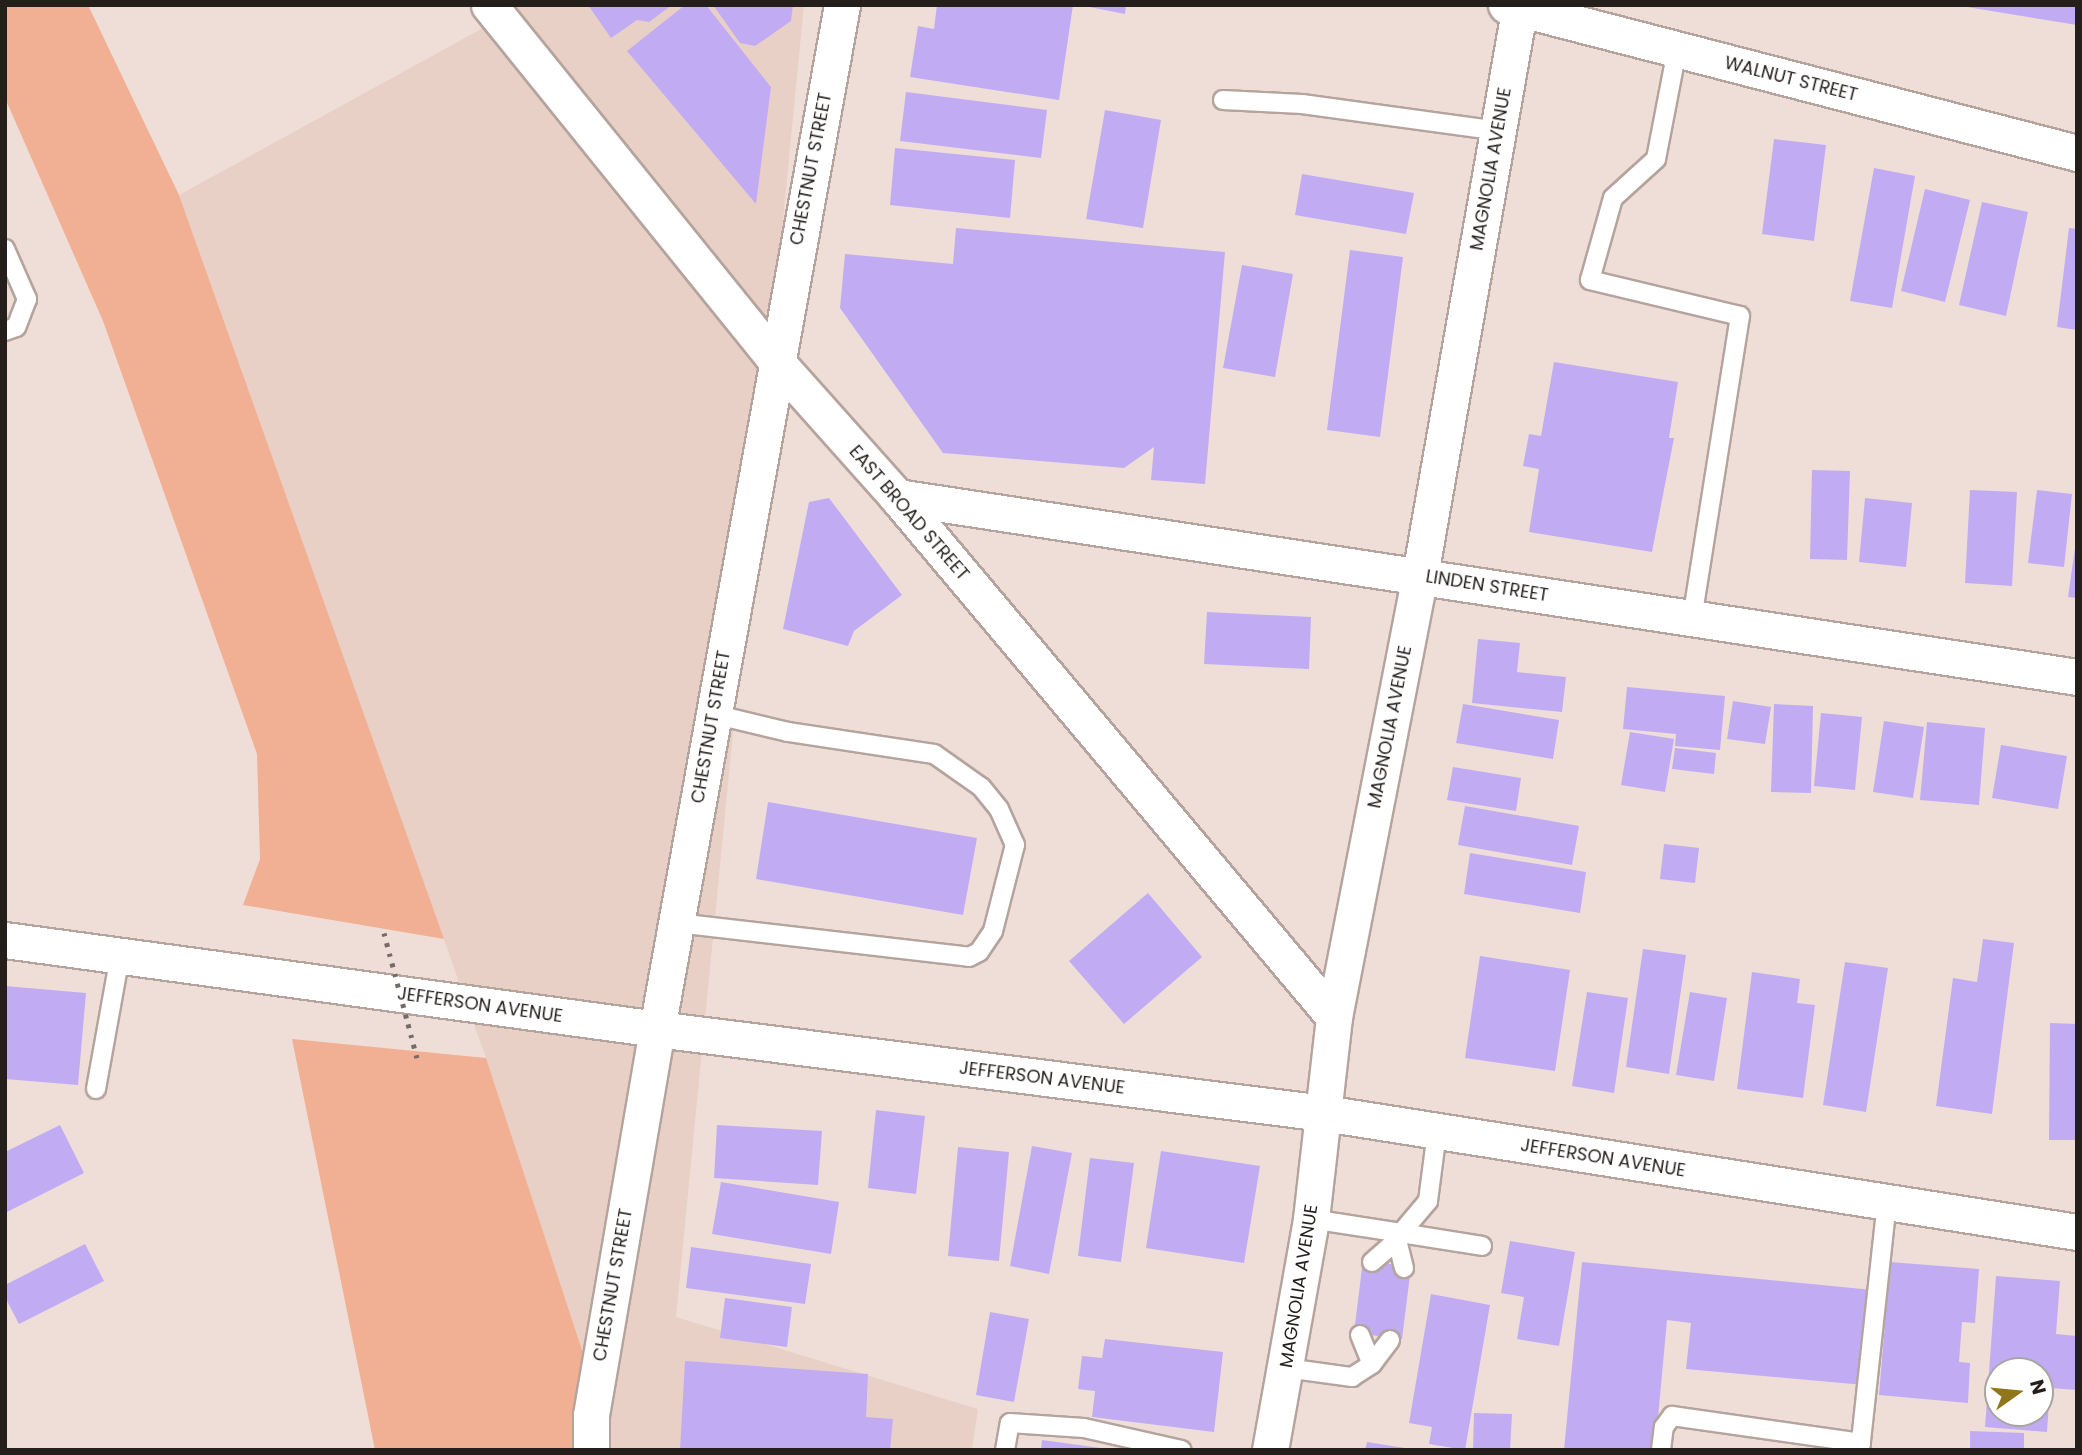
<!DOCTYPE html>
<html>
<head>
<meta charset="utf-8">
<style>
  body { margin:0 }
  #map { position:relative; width:2082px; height:1455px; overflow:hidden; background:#efded7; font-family:Poppins,sans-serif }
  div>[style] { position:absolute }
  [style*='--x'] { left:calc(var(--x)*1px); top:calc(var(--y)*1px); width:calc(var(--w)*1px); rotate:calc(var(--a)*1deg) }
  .built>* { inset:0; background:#e9d0c6 }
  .green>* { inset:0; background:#f1b093 }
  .building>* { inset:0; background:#c1acf4 }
  .roads { filter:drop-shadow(2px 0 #b4a49d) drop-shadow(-2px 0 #b4a49d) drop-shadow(0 2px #b4a49d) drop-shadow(0 -2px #b4a49d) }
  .lane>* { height:18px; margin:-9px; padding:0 9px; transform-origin:9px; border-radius:9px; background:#fff }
  .street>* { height:35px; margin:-17.5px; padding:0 17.5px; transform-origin:17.5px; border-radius:17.5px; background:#fff }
  .rail>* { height:5px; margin-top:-2.5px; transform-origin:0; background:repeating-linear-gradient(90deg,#756b66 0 3.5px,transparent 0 10.5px) }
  span { translate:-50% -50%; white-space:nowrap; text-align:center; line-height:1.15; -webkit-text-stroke:5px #fff; paint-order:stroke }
  .street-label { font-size:18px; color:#251f1c }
  .frame { position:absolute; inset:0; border:7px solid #251f1c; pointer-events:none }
  .north { position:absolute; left:1984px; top:1357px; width:70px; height:70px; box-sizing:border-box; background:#fff; border:2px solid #a8a5a4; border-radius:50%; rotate:75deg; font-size:19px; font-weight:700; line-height:28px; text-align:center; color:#251f1c }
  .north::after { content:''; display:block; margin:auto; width:24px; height:32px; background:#90751a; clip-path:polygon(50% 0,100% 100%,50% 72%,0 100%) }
</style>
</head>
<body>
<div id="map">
  <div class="built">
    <div style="clip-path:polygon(495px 5px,804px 5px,676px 1317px,978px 1409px,972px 1450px,573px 1450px,586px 1362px,486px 1058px,179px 195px,503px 17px)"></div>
  </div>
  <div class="green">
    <div style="clip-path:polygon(5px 5px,88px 5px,179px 195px,444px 939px,243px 905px,260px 859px,257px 754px,103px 321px,5px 98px)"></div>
    <div style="clip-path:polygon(292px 1039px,486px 1058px,586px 1362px,573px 1450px,375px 1450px)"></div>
  </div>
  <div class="building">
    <div style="clip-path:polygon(588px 5px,672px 5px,649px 22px,637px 20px,611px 38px)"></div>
    <div style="clip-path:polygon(685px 5px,706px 5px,771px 87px,756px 204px,627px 51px)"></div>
    <div style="clip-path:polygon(713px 5px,793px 5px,791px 21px,755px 46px,740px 43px)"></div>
    <div style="clip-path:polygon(937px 5px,1073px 5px,1059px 100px,910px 77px,918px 26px,934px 29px)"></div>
    <div style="clip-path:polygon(1079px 5px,1126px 5px,1125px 14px)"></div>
    <div style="clip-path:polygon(1967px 5px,2077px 5px,2077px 25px,1967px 7px)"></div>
    <div style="clip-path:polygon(906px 92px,1047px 110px,1041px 158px,900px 141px)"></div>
    <div style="clip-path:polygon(1105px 110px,1161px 120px,1143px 228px,1086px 219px)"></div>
    <div style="clip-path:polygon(1774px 139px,1826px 145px,1814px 241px,1762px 234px)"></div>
    <div style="clip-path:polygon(895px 148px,1015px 160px,1010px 218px,890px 205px)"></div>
    <div style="clip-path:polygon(1874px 168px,1915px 176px,1892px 308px,1850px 301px)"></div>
    <div style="clip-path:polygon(1302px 174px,1414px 193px,1406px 234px,1295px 215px)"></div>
    <div style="clip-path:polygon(1925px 189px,1970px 200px,1945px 302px,1901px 291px)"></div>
    <div style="clip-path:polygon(1982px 202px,2028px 212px,2006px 316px,1959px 305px)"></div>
    <div style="clip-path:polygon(956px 228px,1225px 252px,1205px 484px,1151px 480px,1154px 447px,1124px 468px,943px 453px,840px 308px,845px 254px,953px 264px)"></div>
    <div style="clip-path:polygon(2069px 228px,2077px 229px,2077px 330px,2057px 327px)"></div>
    <div style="clip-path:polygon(1350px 250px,1403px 257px,1380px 437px,1327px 430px)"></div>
    <div style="clip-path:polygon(1242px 265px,1293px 274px,1275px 377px,1223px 368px)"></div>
    <div style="clip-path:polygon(1554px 362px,1678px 382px,1669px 438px,1674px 438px,1652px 552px,1529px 532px,1539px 469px,1523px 466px,1529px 434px,1541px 436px)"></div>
    <div style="clip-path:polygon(1812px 470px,1850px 471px,1847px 560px,1810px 559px)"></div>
    <div style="clip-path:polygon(1970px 490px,2017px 492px,2012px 586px,1965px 583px)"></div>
    <div style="clip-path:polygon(2037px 490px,2072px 494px,2064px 567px,2028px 563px)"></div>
    <div style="clip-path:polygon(829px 498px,902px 595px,854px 631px,848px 646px,783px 629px,809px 502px)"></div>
    <div style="clip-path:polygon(1865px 498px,1912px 503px,1906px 567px,1859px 562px)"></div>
    <div style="clip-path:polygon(2075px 548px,2077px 548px,2077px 598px,2068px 597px)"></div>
    <div style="clip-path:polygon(1207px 612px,1311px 617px,1309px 669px,1204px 664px)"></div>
    <div style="clip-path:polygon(1478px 639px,1520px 643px,1517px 672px,1566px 677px,1562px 712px,1472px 703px)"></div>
    <div style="clip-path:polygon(1627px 687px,1725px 696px,1720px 750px,1675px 746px,1676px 734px,1623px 729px)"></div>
    <div style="clip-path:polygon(1733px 701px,1771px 707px,1765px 744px,1727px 739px)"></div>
    <div style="clip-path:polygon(1463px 704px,1559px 720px,1553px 759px,1456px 743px)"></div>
    <div style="clip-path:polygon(1774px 704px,1813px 706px,1811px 793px,1771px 792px)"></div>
    <div style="clip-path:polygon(1821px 713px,1862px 717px,1855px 790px,1814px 786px)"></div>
    <div style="clip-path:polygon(1884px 721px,1924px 727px,1913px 798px,1873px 792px)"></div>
    <div style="clip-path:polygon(1927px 722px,1985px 728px,1979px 805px,1920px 800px)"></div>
    <div style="clip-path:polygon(1630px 732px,1674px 739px,1665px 792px,1621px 785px)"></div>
    <div style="clip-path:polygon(2001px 745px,2067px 756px,2058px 809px,1992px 798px)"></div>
    <div style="clip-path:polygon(1675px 748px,1716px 753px,1714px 774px,1672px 769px)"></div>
    <div style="clip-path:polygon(1453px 767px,1521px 778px,1516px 811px,1447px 800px)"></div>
    <div style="clip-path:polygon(768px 802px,977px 838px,963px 915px,756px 879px)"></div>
    <div style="clip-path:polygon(1465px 806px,1579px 826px,1572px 865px,1458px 845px)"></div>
    <div style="clip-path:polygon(1664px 844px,1699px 848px,1695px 883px,1660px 879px)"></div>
    <div style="clip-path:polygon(1470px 853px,1586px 872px,1580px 913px,1464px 894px)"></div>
    <div style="clip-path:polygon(1148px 893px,1202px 957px,1124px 1024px,1069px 961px)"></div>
    <div style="clip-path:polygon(1983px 939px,2014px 943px,1992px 1114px,1936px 1106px,1953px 978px,1977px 982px)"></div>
    <div style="clip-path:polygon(1643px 949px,1686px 955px,1669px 1074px,1626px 1067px)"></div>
    <div style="clip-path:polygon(1480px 956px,1570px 970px,1555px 1071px,1465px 1058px)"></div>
    <div style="clip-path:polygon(1845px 962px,1888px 968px,1866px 1112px,1823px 1105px)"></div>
    <div style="clip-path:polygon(1752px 972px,1800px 979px,1797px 1003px,1815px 1005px,1803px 1098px,1737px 1089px)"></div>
    <div style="clip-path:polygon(5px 986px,86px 993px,78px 1085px,5px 1079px)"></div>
    <div style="clip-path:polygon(1587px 992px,1628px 998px,1614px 1093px,1572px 1086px)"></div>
    <div style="clip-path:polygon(1690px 992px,1727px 998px,1714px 1081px,1676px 1075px)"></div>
    <div style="clip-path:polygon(2050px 1023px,2077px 1024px,2077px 1140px,2049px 1140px)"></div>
    <div style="clip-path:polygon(876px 1110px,925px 1116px,916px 1194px,868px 1188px)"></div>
    <div style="clip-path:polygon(60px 1125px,84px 1173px,5px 1213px,5px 1152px)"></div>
    <div style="clip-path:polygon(717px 1125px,822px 1131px,818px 1185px,714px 1178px)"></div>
    <div style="clip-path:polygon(1032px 1146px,1072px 1153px,1049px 1274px,1010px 1266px)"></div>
    <div style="clip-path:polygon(958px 1147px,1009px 1152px,999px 1261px,948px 1256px)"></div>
    <div style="clip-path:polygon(1161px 1151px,1260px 1166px,1244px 1263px,1146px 1248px)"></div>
    <div style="clip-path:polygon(1090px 1158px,1134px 1163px,1121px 1262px,1078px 1256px)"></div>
    <div style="clip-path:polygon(721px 1182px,839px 1202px,831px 1254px,712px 1234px)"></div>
    <div style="clip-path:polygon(1510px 1241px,1575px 1252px,1559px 1346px,1517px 1339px,1524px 1297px,1501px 1293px)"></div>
    <div style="clip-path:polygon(85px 1244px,104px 1281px,19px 1324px,5px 1297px,5px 1285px)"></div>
    <div style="clip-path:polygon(691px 1247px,811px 1264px,805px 1304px,686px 1288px)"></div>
    <div style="clip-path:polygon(1363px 1260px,1411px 1267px,1402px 1339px,1354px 1333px)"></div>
    <div style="clip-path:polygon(1582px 1262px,1873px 1290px,1864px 1385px,1686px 1369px,1691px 1323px,1667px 1320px,1655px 1450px,1564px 1450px)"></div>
    <div style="clip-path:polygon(1890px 1262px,1979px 1269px,1975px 1323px,1962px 1322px,1959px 1362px,1970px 1363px,1968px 1403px,1879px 1395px)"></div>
    <div style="clip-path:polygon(evenodd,1996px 1276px,2060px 1281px,2056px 1334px,2077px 1336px,2077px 1390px,2050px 1388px,2047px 1432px,1985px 1427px,1996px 1276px,1998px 1371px,2040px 1371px,2040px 1413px,1998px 1413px,1998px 1371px)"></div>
    <div style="clip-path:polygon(1431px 1294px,1490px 1305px,1465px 1450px,1429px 1444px,1432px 1427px,1409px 1423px)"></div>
    <div style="clip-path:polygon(725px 1298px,792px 1307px,787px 1347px,720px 1338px)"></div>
    <div style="clip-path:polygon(990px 1312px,1029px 1319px,1014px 1402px,976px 1395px)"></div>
    <div style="clip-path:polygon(1105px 1339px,1223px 1352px,1214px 1432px,1092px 1417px,1095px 1391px,1078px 1389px,1082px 1356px,1102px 1358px)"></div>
    <div style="clip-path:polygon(685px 1361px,868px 1374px,866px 1417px,893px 1419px,890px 1450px,680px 1450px)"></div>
    <div style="clip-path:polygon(1474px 1413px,1512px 1414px,1510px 1450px,1473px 1450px)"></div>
    <div style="clip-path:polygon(1970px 1431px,2024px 1433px,2024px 1450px,1970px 1450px)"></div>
    <div style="clip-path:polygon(1042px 1440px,1101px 1448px,1101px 1450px,1041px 1450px)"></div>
    <div style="clip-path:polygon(1367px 1442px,1405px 1448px,1405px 1450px,1365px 1450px)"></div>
  </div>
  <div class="roads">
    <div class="lane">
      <div style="--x:1677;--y:50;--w:111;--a:100.9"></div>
      <div style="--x:1656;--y:159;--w:58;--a:137.8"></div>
      <div style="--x:1613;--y:198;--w:85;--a:105.7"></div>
      <div style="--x:1590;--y:280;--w:154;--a:13.5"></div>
      <div style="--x:1740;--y:316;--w:308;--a:99"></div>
      <div style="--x:1223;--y:100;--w:79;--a:2.9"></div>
      <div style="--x:1302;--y:104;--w:198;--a:7.8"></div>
      <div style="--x:5;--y:249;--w:55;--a:66.3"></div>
      <div style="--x:27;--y:299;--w:30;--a:111"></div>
      <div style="--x:16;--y:327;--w:12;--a:160"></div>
      <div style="--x:677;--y:923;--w:294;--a:6.6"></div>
      <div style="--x:969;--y:957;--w:11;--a:-27"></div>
      <div style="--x:979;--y:952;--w:25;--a:-56"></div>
      <div style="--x:993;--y:931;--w:89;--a:-75.7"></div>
      <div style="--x:1015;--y:845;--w:39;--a:-114"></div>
      <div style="--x:999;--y:809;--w:28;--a:-129"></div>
      <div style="--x:981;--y:787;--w:57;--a:-144.9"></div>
      <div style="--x:934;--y:754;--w:148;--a:-171.4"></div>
      <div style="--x:788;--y:732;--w:77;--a:-166.5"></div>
      <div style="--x:96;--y:1089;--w:136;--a:-79.8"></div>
      <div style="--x:1311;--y:1219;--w:91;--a:8.8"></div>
      <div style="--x:1401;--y:1233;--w:42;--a:-49.8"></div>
      <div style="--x:1428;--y:1201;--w:70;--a:-82.6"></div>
      <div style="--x:1397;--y:1240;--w:8;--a:-60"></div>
      <div style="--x:1401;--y:1233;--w:82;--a:9.1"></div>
      <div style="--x:1372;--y:1262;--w:33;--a:-41"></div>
      <div style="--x:1397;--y:1240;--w:29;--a:76"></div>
      <div style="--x:1360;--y:1335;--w:31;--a:68"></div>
      <div style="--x:1372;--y:1364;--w:30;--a:-53"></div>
      <div style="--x:1286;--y:1368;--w:67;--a:7.8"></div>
      <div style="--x:1352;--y:1377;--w:24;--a:-33"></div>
      <div style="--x:1005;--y:1450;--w:27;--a:-80"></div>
      <div style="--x:1010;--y:1423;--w:74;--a:3.9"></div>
      <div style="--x:1084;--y:1428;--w:100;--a:12.7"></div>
      <div style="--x:1661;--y:1450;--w:23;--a:-83"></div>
      <div style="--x:1664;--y:1427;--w:14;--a:-54"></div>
      <div style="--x:1672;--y:1416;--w:191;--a:8.1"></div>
      <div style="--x:1860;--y:1450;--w:248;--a:-83.8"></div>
    </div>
    <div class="street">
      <div style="--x:489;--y:5;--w:456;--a:51.1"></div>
      <div style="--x:775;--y:360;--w:183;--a:48.3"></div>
      <div style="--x:897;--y:497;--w:679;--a:49.96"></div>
      <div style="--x:1506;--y:5;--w:590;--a:14.53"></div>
      <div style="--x:897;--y:497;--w:1194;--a:8.67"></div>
      <div style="--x:5;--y:940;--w:658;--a:7.77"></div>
      <div style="--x:657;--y:1029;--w:672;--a:7.18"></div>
      <div style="--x:1324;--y:1113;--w:762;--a:8.98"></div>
      <div style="--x:591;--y:1450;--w:35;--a:-90"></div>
      <div style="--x:591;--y:1415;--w:392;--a:-80.3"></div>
      <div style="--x:657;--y:1029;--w:1041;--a:-79.76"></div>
      <div style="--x:1270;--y:1450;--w:235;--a:-79.9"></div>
      <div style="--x:1311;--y:1219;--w:203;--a:-83.5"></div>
      <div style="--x:1334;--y:1017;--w:450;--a:-79"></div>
      <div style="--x:1420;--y:575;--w:579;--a:-80.05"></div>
    </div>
  </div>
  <div class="rail">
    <div style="--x:384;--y:933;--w:133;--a:75.2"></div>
  </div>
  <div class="street-label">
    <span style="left:1791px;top:79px;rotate:14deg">WALNUT STREET</span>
    <span style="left:811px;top:169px;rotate:-79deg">CHESTNUT STREET</span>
    <span style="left:1491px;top:169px;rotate:-80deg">MAGNOLIA AVENUE</span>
    <span style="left:909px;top:513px;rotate:49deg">EAST BROAD STREET</span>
    <span style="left:1487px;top:586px;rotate:9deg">LINDEN STREET</span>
    <span style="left:711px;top:727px;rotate:-80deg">CHESTNUT STREET</span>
    <span style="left:1390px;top:727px;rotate:-79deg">MAGNOLIA AVENUE</span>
    <span style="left:480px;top:1005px;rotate:8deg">JEFFERSON AVENUE</span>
    <span style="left:1042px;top:1078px;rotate:7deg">JEFFERSON AVENUE</span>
    <span style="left:1603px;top:1158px;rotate:9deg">JEFFERSON AVENUE</span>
    <span style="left:613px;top:1285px;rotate:-80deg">CHESTNUT STREET</span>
    <span style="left:1299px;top:1286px;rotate:-81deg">MAGNOLIA AVENUE</span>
  </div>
  <div class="frame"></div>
  <div class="north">N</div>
</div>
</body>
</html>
